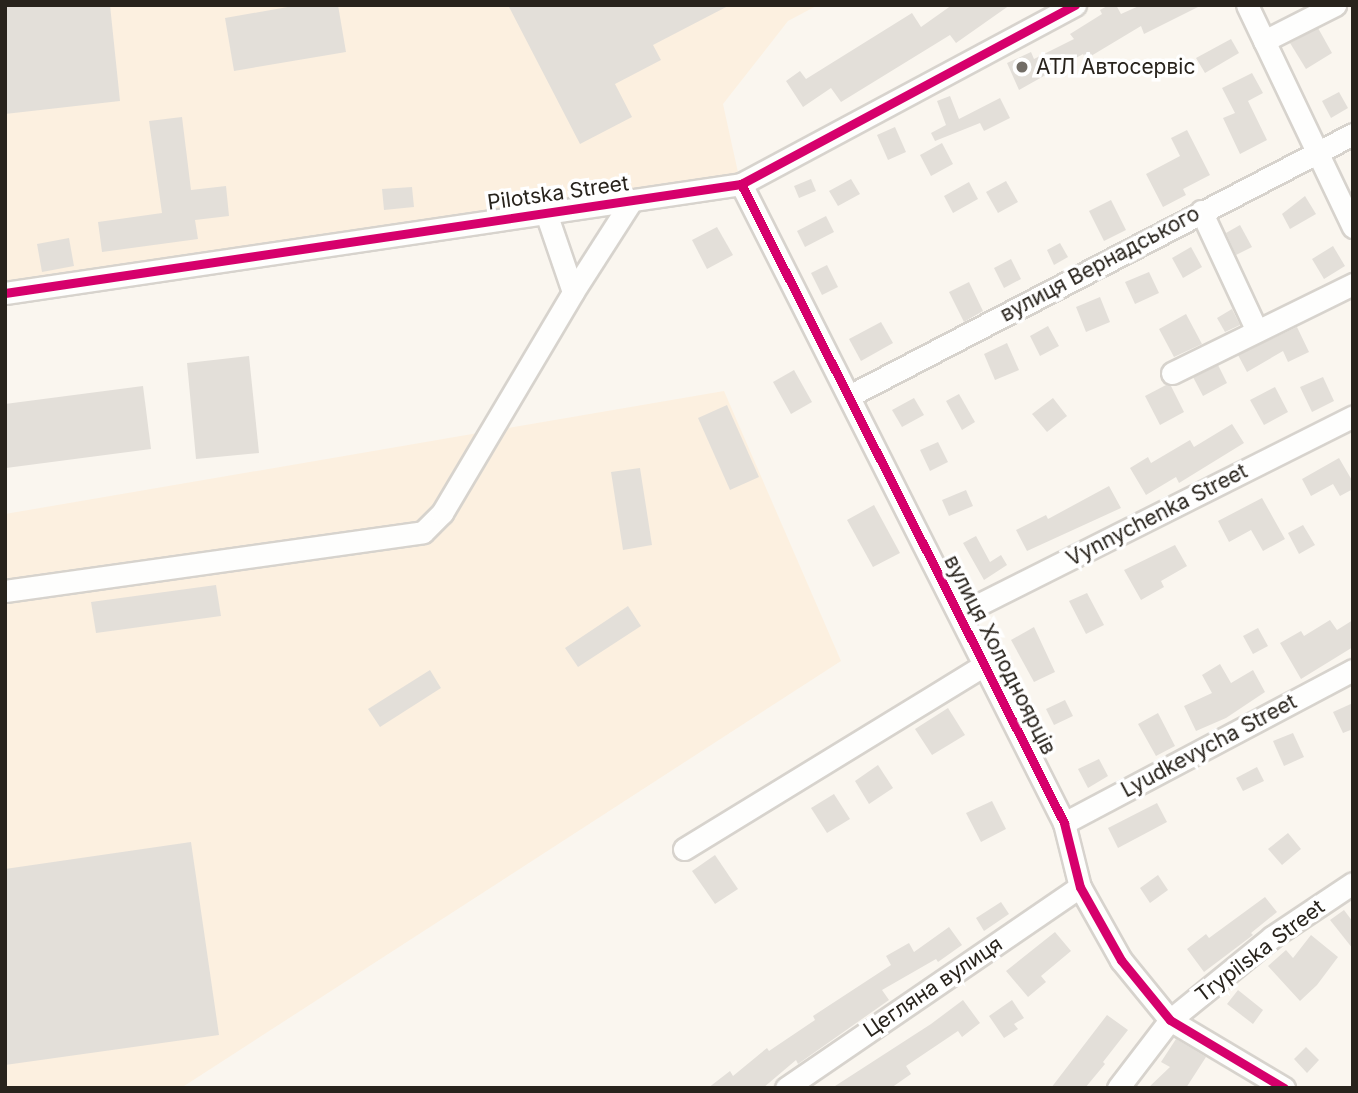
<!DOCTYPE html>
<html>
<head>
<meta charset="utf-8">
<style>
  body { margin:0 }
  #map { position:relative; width:1358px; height:1093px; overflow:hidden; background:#faf6ef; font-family:Inter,sans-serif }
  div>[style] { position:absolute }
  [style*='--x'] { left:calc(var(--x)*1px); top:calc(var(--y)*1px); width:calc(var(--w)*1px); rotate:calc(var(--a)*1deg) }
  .built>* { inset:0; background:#fcf0e0 }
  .building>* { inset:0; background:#e3dfd9 }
  .roads { filter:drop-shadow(2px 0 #d7d3cd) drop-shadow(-2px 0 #d7d3cd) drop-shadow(0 2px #d7d3cd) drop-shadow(0 -2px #d7d3cd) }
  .minor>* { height:21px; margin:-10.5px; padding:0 10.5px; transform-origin:10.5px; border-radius:10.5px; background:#fefefd }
  .cycleway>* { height:9px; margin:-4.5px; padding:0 4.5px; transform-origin:4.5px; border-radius:4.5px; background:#d6006c }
  .dots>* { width:19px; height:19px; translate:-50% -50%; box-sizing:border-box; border:4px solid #fff; border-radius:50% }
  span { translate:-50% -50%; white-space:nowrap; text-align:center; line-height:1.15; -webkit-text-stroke:7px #fff; paint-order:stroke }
  .poi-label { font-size:21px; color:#28231c }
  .left { translate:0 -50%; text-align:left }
  .street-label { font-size:21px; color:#28231c }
  .frame { position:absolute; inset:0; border:7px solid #28231c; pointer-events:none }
</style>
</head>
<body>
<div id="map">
  <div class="built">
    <div style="clip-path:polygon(5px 5px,818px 5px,788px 21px,723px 104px,739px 177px,5px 287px)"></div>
    <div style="clip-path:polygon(724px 391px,841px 661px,181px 1088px,5px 1088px,5px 514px)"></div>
  </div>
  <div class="building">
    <div style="clip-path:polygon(5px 5px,110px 5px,120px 101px,5px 114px)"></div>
    <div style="clip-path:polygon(299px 5px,338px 5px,346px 52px,234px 71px,225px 18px)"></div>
    <div style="clip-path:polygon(508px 5px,730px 5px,653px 45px,661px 60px,615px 84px,632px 117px,580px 144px)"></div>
    <div style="clip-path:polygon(952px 5px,1010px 5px,956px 43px,950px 35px,841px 102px,831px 88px,803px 107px,786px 81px,800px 71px,806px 79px,912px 13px,921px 27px)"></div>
    <div style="clip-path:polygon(1109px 5px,1116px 5px,1121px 14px,1141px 5px,1202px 5px,1144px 34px,1141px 26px,1086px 59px,1083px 54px,1019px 90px,1007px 63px,1031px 52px,1034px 59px,1074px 39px,1070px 34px,1102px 14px,1100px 10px)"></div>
    <div style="clip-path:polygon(1318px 28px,1332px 53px,1306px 69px,1290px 43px)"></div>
    <div style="clip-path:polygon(1231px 39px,1239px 53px,1205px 73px,1196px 58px)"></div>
    <div style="clip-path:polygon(1252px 73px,1263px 93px,1248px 101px,1267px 140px,1240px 154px,1223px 118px,1235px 113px,1222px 88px)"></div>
    <div style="clip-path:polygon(1339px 92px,1348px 108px,1331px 118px,1322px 101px)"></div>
    <div style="clip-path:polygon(950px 96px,959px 119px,1000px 98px,1010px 118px,984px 131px,980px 123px,935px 141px,931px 133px,946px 125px,937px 101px)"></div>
    <div style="clip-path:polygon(182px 117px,191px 190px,226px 186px,229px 216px,195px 220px,198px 239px,102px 252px,98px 222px,162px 213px,149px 121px)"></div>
    <div style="clip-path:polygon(895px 127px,906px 152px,888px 160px,877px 135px)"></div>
    <div style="clip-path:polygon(1187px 130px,1210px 175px,1183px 189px,1186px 195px,1163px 207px,1146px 174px,1180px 156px,1171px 138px)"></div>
    <div style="clip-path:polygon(942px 143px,953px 164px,931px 176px,920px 155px)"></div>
    <div style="clip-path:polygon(811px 179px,816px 191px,799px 198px,794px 186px)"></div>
    <div style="clip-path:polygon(851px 179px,860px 194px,838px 206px,829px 191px)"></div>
    <div style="clip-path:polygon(1006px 181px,1018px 202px,998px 213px,986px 192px)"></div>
    <div style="clip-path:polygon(969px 182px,978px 199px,953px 213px,944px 196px)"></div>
    <div style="clip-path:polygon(412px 187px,414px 207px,384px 210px,382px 189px)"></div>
    <div style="clip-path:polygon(1305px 196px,1316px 214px,1290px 229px,1282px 214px)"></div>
    <div style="clip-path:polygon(1111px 200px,1126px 230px,1104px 241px,1089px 211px)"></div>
    <div style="clip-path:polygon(826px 216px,834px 232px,805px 247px,797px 231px)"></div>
    <div style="clip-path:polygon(1240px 225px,1252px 247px,1236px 255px,1226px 233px)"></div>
    <div style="clip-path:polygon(717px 227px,733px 255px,707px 269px,692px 240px)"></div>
    <div style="clip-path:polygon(69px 238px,74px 266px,42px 272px,37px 244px)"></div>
    <div style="clip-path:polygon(1060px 243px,1068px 257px,1054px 265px,1047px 250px)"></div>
    <div style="clip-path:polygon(1333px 246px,1345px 266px,1324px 279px,1312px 259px)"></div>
    <div style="clip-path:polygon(1191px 247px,1202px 267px,1183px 278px,1172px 258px)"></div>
    <div style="clip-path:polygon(1011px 259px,1021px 279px,1004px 288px,994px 268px)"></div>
    <div style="clip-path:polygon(827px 265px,838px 287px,822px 295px,811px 273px)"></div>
    <div style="clip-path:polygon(1149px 272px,1159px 293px,1135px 304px,1125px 282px)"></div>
    <div style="clip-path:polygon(969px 282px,983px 311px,964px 322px,949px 292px)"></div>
    <div style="clip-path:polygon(1100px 297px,1110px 322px,1086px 332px,1076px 307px)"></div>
    <div style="clip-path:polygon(1232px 309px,1240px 325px,1225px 332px,1217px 318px)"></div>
    <div style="clip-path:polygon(1186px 314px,1202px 344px,1174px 357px,1159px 329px)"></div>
    <div style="clip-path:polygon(881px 322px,893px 343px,861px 361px,849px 339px)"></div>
    <div style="clip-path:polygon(1048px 326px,1059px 346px,1040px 356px,1030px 336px)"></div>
    <div style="clip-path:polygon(1297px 327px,1309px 352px,1288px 362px,1283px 351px,1247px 372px,1238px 355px)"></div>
    <div style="clip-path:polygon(1007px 343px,1019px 370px,995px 380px,984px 354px)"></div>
    <div style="clip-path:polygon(249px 356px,259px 453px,196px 459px,187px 363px)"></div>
    <div style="clip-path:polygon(1218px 365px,1227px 383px,1203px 396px,1193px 377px)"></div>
    <div style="clip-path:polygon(794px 370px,812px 402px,791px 414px,773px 382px)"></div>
    <div style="clip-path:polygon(1323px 377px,1334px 401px,1312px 412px,1300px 387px)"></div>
    <div style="clip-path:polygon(1166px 385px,1171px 386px,1184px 412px,1160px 425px,1145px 396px)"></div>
    <div style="clip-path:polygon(143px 386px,151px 449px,6px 468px,5px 404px)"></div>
    <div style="clip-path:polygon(1275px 387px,1288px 412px,1264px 425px,1250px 400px)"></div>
    <div style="clip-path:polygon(959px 394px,975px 422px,962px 430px,946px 401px)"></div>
    <div style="clip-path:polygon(914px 398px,924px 415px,902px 427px,892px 410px)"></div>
    <div style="clip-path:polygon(1053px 398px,1067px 416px,1047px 432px,1032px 414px)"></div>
    <div style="clip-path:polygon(727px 405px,759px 477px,730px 490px,698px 418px)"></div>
    <div style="clip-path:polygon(1232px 424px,1244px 443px,1179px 483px,1176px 477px,1146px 495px,1130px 468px,1148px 457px,1151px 463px,1190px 440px,1194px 447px)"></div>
    <div style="clip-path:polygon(938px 442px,948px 462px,930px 471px,920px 450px)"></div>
    <div style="clip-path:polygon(1339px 458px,1353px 482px,1353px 489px,1340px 496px,1333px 484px,1311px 496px,1302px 479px)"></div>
    <div style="clip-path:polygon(640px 468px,652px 545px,623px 550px,611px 472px)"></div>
    <div style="clip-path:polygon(1109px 486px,1121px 508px,1027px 551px,1016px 530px,1046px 515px,1048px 519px)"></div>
    <div style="clip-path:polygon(966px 490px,973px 506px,949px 516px,942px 500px)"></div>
    <div style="clip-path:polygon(1262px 498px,1285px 539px,1263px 551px,1251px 530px,1229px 542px,1218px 521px)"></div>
    <div style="clip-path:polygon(874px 505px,900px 553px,873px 567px,847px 520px)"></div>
    <div style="clip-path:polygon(1303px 525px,1315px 545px,1299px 554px,1288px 533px)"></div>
    <div style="clip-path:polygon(976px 536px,990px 562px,1001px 555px,1007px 565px,984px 580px,963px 543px)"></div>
    <div style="clip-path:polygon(1175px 545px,1187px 566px,1161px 581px,1164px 587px,1141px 600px,1124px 570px)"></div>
    <div style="clip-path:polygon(216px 585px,221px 616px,96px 633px,91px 602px)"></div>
    <div style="clip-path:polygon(1087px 593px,1104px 625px,1086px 634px,1069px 601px)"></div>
    <div style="clip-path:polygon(628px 606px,641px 626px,578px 667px,565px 648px)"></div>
    <div style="clip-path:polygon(1330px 620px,1337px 630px,1353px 620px,1353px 647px,1301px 679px,1280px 643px,1301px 631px,1304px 636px)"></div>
    <div style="clip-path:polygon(1034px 627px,1055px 672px,1034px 682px,1011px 640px)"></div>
    <div style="clip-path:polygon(1258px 628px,1268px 646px,1253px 654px,1243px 636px)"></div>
    <div style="clip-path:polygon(1220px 664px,1231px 683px,1253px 670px,1265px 692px,1226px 718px,1196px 731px,1184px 706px,1212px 693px,1202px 675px)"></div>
    <div style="clip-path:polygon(430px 670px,441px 688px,380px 727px,368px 709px)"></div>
    <div style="clip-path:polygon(1065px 700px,1073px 716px,1054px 725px,1046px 709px)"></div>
    <div style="clip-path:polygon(1353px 703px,1353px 729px,1343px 733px,1333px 712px)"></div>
    <div style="clip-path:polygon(948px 708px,965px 735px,932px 755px,915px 729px)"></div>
    <div style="clip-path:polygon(1158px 713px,1175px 746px,1156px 756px,1138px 724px)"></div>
    <div style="clip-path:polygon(1293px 733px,1304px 757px,1284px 766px,1273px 741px)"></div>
    <div style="clip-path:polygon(1099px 759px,1108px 776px,1088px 788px,1078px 769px)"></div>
    <div style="clip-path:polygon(878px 765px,893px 788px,869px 804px,855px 781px)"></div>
    <div style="clip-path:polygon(1257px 767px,1264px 781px,1243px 791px,1236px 778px)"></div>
    <div style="clip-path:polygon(834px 794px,850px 819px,827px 833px,811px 808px)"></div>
    <div style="clip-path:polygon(992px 801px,1006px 829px,981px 842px,966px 813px)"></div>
    <div style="clip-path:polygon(1157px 803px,1167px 822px,1118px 848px,1108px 828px)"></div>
    <div style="clip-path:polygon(1288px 833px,1301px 849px,1282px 865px,1268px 849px)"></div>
    <div style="clip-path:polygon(191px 842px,219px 1035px,5px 1065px,5px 869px)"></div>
    <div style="clip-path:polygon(715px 855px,738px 889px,715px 904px,692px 871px)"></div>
    <div style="clip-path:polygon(1158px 875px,1168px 890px,1150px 903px,1140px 888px)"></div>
    <div style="clip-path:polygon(1265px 897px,1277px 912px,1251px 933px,1253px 935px,1204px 972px,1187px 949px,1206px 934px,1209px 938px)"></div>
    <div style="clip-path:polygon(1001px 902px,1009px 914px,984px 931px,976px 918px)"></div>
    <div style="clip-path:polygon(1344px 910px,1353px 922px,1353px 949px,1330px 920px)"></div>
    <div style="clip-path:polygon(949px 927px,962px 945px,938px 962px,936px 959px,882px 990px,889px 1000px,798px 1064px,796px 1060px,763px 1088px,708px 1088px,730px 1071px,733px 1076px,767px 1048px,769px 1051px,815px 1020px,813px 1016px,891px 965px,886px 956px,909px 943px,914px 952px)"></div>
    <div style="clip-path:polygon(1055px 932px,1071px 951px,1041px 976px,1046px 982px,1028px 997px,1006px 971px)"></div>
    <div style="clip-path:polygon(1311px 935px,1338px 957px,1317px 985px,1300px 1001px,1268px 966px,1286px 950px,1293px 958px)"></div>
    <div style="clip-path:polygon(1238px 990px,1263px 1010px,1253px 1024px,1227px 1004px)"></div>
    <div style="clip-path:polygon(963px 1000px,980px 1023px,962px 1037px,958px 1031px,906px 1066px,911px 1074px,891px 1088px,832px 1088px,931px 1024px)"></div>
    <div style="clip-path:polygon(1012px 1000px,1024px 1018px,1014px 1024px,1018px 1029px,1004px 1038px,989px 1016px)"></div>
    <div style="clip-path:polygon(1107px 1015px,1128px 1030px,1103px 1062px,1105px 1064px,1085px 1088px,1051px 1088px)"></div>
    <div style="clip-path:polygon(1176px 1039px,1206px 1057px,1186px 1088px,1148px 1088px,1170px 1067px,1161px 1062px)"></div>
    <div style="clip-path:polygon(1306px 1047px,1319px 1060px,1307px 1073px,1294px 1059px)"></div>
  </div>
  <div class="roads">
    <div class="minor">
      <div style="--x:1247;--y:5;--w:246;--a:64.5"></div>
      <div style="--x:1264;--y:41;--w:80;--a:-26.9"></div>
      <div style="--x:741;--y:184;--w:716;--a:63.18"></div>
      <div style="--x:1064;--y:823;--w:66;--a:76"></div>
      <div style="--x:1080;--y:887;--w:84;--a:60.7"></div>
      <div style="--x:1121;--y:960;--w:77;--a:50.8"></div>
      <div style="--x:1170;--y:1020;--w:133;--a:30.8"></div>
      <div style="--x:1201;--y:211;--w:132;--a:65"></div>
      <div style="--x:546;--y:213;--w:83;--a:71.1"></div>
      <div style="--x:5;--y:293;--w:744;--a:-8.42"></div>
      <div style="--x:741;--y:184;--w:379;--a:-28.2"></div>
      <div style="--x:1172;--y:373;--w:202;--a:-26.2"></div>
      <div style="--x:849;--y:396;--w:568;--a:-27.47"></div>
      <div style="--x:5;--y:591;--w:422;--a:-8"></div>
      <div style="--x:423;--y:532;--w:27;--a:-45"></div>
      <div style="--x:442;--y:513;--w:257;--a:-59.3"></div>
      <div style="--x:573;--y:292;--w:109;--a:-57.3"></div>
      <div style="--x:960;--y:614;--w:440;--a:-26.7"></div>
      <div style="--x:1064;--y:823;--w:327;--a:-27.9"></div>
      <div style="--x:684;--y:849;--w:354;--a:-31.5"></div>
      <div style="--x:786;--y:1088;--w:356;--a:-34.4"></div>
      <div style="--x:1118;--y:1088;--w:86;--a:-52.6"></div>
      <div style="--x:1170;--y:1020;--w:132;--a:-39.1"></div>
      <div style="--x:1272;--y:937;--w:97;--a:-33.7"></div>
    </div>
  </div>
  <div class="cycleway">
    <div style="--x:741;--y:184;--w:716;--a:63.18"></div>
    <div style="--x:1064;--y:823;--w:66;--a:76"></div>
    <div style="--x:1080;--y:887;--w:84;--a:60.7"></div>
    <div style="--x:1121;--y:960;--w:77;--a:50.8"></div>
    <div style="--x:1170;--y:1020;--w:133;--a:30.8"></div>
    <div style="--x:5;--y:293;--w:744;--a:-8.42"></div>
    <div style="--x:741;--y:184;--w:379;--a:-28.2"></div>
  </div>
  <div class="dots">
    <div style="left:1022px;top:67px;background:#726d66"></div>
  </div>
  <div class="poi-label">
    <span class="left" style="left:1036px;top:67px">АТЛ Автосервіс</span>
  </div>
  <div class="street-label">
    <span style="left:558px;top:193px;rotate:-8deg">Pilotska Street</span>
    <span style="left:1100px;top:264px;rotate:-28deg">вулиця Вернадського</span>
    <span style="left:1157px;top:515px;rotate:-27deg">Vynnychenka Street</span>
    <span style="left:1000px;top:655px;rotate:63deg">вулиця Холодноярців</span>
    <span style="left:1209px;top:746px;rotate:-28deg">Lyudkevycha Street</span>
    <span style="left:1260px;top:951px;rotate:-37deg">Trypilska Street</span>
    <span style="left:933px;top:987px;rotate:-34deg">Цегляна вулиця</span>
  </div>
  <div class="frame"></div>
</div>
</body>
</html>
